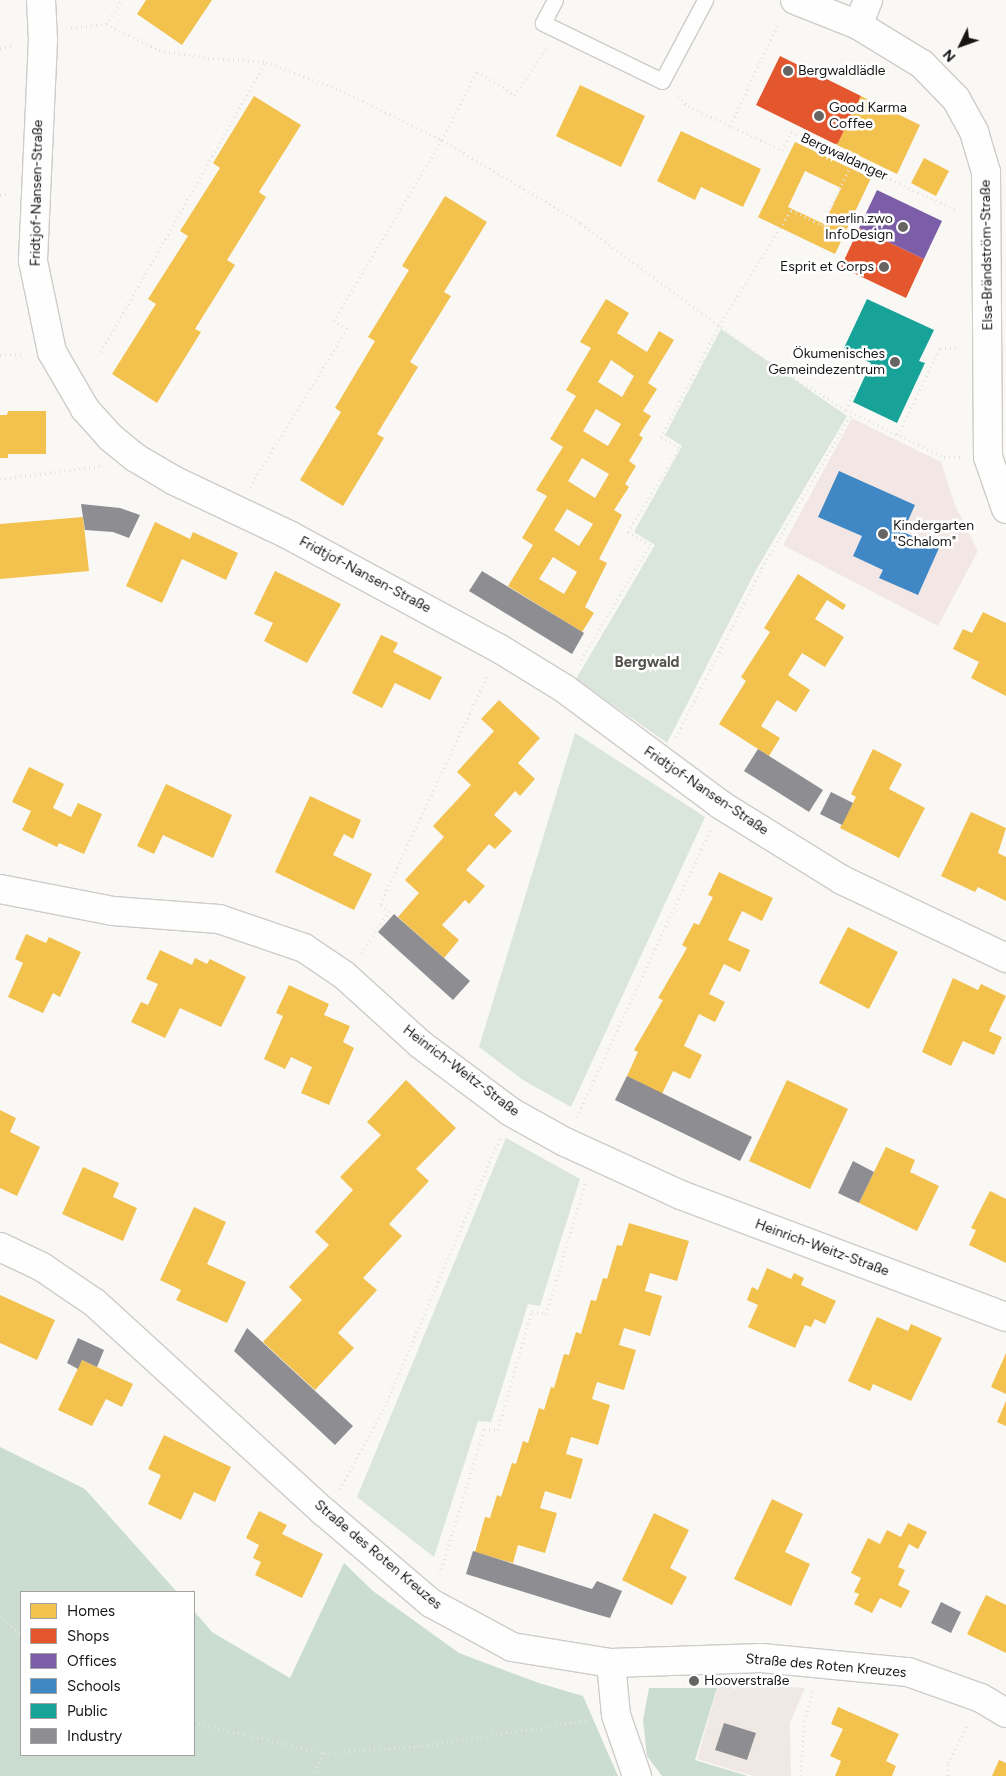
<!DOCTYPE html>
<html>
<head>
<meta charset="utf-8">
<style>
  body { margin:0 }
  #map { position:relative; width:1006px; height:1776px; overflow:hidden; background:#faf8f5; font-family:Figtree,sans-serif }
  div>[style] { position:absolute }
  [style*='--x'] { left:calc(var(--x)*1px); top:calc(var(--y)*1px); width:calc(var(--w)*1px); rotate:calc(var(--a)*1deg) }
  .built>* { inset:0; background:#f0e9e3 }
  .education>* { inset:0; background:#f3e7e5 }
  .green>* { inset:0; background:#dae5dc }
  .forest>* { inset:0; background:#cbddd0 }
  .homes>* { inset:0; background:#f2c14e }
  .shops>* { inset:0; background:#e4572e }
  .offices>* { inset:0; background:#7b5ea7 }
  .schools>* { inset:0; background:#3f88c5 }
  .public>* { inset:0; background:#17a398 }
  .industry>* { inset:0; background:#8d8d92 }
  .path>* { height:3px; margin-top:-1.5px; transform-origin:0; background:repeating-linear-gradient(90deg,#e3e3e1 0 1px,transparent 0 5px) }
  .roads { filter:drop-shadow(1px 0 #ceccca) drop-shadow(-1px 0 #ceccca) drop-shadow(0 1px #ceccca) drop-shadow(0 -1px #ceccca) }
  .service>* { height:15px; margin:-7.5px; padding:0 7.5px; transform-origin:7.5px; border-radius:7.5px; background:#fefefe }
  .minor>* { height:28px; margin:-14px; padding:0 14px; transform-origin:14px; border-radius:14px; background:#fefefe }
  .dots>* { width:14px; height:14px; translate:-50% -50%; box-sizing:border-box; border:2px solid #fff; border-radius:50% }
  span { translate:-50% -50%; white-space:nowrap; text-align:center; line-height:1.15; -webkit-text-stroke:5px #fff; paint-order:stroke }
  .poi-label { font-size:14px; color:#171615 }
  .left { translate:0 -50%; text-align:left }
  .right { translate:-100% -50%; text-align:right }
  .street-label { font-size:14px; color:#171615 }
  .neighbourhood-label { font-size:15px; color:#55524f; font-weight:700 }
  .legend { position:absolute; left:20px; top:1591px; width:175px; height:165px; box-sizing:border-box; background:#fff; border:1px solid #a2a2a1; margin:0; padding:6px 9px; list-style:none; font-size:15px; color:#171615 }
  .legend li { display:flex; align-items:center; gap:10px; height:25px }
  .legend b { width:25px; border:1px solid #a2a2a1 }
  .north { position:absolute; left:936px; top:20px; width:50px; height:50px; -webkit-text-stroke:4px #fff; paint-order:stroke; rotate:228deg; font-size:14px; font-weight:700; line-height:20px; text-align:center; color:#171615 }
  .north::after { content:''; display:block; margin:auto; width:18px; height:22px; background:#171615; clip-path:polygon(50% 0,100% 100%,50% 72%,0 100%) }
</style>
</head>
<body>
<div id="map">
  <div class="built">
    <div style="clip-path:polygon(719px 1683px,805px 1688px,790px 1723px,791px 1776px,753px 1776px,697px 1759px)"></div>
  </div>
  <div class="education">
    <div style="clip-path:polygon(852px 418px,941px 462px,955px 505px,978px 551px,938px 626px,783px 545px)"></div>
  </div>
  <div class="green">
    <div style="clip-path:polygon(721px 329px,847px 416px,756px 570px,667px 743px,576px 679px,655px 545px,634px 532px,682px 446px,665px 435px)"></div>
    <div style="clip-path:polygon(575px 733px,705px 817px,571px 1107px,523px 1080px,479px 1047px)"></div>
    <div style="clip-path:polygon(506px 1138px,580px 1179px,540px 1306px,528px 1304px,491px 1422px,478px 1421px,434px 1557px,357px 1497px)"></div>
  </div>
  <div class="forest">
    <div style="clip-path:polygon(0 1447px,85px 1489px,177px 1592px,21px 1592px,21px 1755px,194px 1755px,194px 1611px,212px 1632px,290px 1678px,344px 1563px,373px 1591px,459px 1653px,539px 1683px,583px 1696px,618px 1776px,0 1776px)"></div>
    <div style="clip-path:polygon(649px 1688px,717px 1688px,695px 1760px,748px 1776px,662px 1776px,647px 1756px,643px 1720px)"></div>
  </div>
  <div class="homes">
    <div style="clip-path:polygon(146px 0,212px 0,182px 45px,137px 14px)"></div>
    <div style="clip-path:polygon(580px 85px,645px 116px,621px 167px,556px 136px)"></div>
    <div style="clip-path:polygon(254px 96px,301px 125px,259px 192px,266px 197px,227px 260px,235px 265px,195px 329px,201px 332px,157px 403px,112px 374px,156px 304px,148px 299px,188px 236px,180px 231px,220px 168px,213px 163px)"></div>
    <div style="clip-path:polygon(861px 96px,920px 125px,897px 174px,837px 145px)"></div>
    <div style="clip-path:polygon(681px 131px,761px 169px,743px 207px,701px 187px,695px 200px,657px 181px)"></div>
    <div style="clip-path:polygon(evenodd,795px 142px,871px 178px,835px 254px,758px 217px,795px 142px,805px 171px,841px 188px,824px 224px,788px 207px,805px 171px)"></div>
    <div style="clip-path:polygon(924px 158px,949px 171px,936px 196px,911px 183px)"></div>
    <div style="clip-path:polygon(445px 196px,487px 222px,444px 292px,451px 296px,410px 362px,418px 367px,377px 434px,384px 438px,343px 506px,300px 480px,341px 412px,335px 408px,375px 341px,368px 337px,409px 270px,402px 266px)"></div>
    <div style="clip-path:polygon(evenodd,606px 299px,629px 313px,617px 333px,647px 352px,659px 331px,674px 340px,648px 383px,657px 389px,643px 411px,651px 416px,639px 435px,643px 438px,629px 461px,636px 466px,625px 484px,629px 487px,614px 510px,622px 515px,599px 559px,607px 563px,585px 607px,594px 613px,582px 632px,508px 586px,533px 545px,522px 538px,547px 496px,536px 490px,563px 447px,550px 439px,576px 396px,566px 390px,591px 348px,580px 342px,606px 299px,611px 360px,634px 376px,622px 397px,598px 382px,611px 360px,606px 299px,596px 409px,621px 424px,608px 446px,583px 431px,596px 409px,606px 299px,582px 458px,609px 474px,595px 498px,568px 481px,582px 458px,606px 299px,567px 509px,593px 524px,579px 546px,554px 530px,567px 509px,606px 299px,553px 557px,577px 572px,564px 594px,539px 579px,553px 557px)"></div>
    <div style="clip-path:polygon(8px 411px,46px 411px,46px 454px,8px 454px,8px 458px,0 458px,0 415px,7px 415px)"></div>
    <div style="clip-path:polygon(83px 517px,89px 571px,0 579px,0 524px)"></div>
    <div style="clip-path:polygon(155px 522px,190px 539px,193px 532px,238px 553px,226px 580px,182px 559px,162px 603px,126px 586px)"></div>
    <div style="clip-path:polygon(275px 571px,341px 604px,307px 663px,264px 641px,273px 623px,254px 614px)"></div>
    <div style="clip-path:polygon(798px 574px,846px 605px,843px 610px,827px 600px,815px 619px,844px 637px,825px 667px,802px 653px,788px 675px,810px 690px,796px 712px,777px 700px,761px 726px,780px 738px,769px 756px,719px 724px,746px 681px,741px 677px,770px 632px,764px 628px)"></div>
    <div style="clip-path:polygon(983px 612px,1006px 623px,1006px 696px,971px 678px,979px 662px,953px 649px,963px 629px,972px 633px)"></div>
    <div style="clip-path:polygon(381px 635px,398px 643px,393px 652px,442px 677px,430px 700px,395px 683px,382px 708px,352px 693px)"></div>
    <div style="clip-path:polygon(499px 700px,540px 738px,518px 763px,535px 779px,520px 796px,515px 791px,494px 815px,512px 831px,495px 849px,489px 844px,466px 870px,485px 886px,469px 904px,465px 900px,442px 925px,459px 940px,444px 958px,398px 917px,419px 893px,405px 880px,444px 837px,433px 826px,471px 785px,457px 772px,494px 731px,481px 719px)"></div>
    <div style="clip-path:polygon(873px 749px,902px 764px,889px 789px,925px 808px,899px 858px,840px 828px,856px 797px,851px 794px)"></div>
    <div style="clip-path:polygon(29px 767px,64px 784px,53px 808px,71px 817px,78px 803px,102px 814px,84px 854px,59px 843px,57px 847px,22px 830px,31px 811px,12px 802px)"></div>
    <div style="clip-path:polygon(166px 784px,232px 815px,213px 858px,163px 835px,154px 854px,137px 846px)"></div>
    <div style="clip-path:polygon(310px 796px,361px 820px,353px 839px,344px 834px,333px 855px,372px 874px,354px 910px,275px 872px)"></div>
    <div style="clip-path:polygon(971px 812px,1006px 828px,998px 853px,1006px 857px,1006px 901px,978px 887px,975px 892px,941px 876px)"></div>
    <div style="clip-path:polygon(719px 872px,773px 898px,762px 921px,742px 911px,728px 940px,750px 950px,740px 972px,724px 964px,709px 994px,725px 1002px,715px 1022px,699px 1014px,684px 1046px,702px 1055px,690px 1079px,673px 1071px,662px 1094px,627px 1076px,638px 1052px,634px 1050px,663px 1000px,658px 998px,687px 948px,682px 945px,694px 923px,699px 925px,713px 897px,708px 895px)"></div>
    <div style="clip-path:polygon(848px 927px,898px 952px,869px 1009px,819px 983px)"></div>
    <div style="clip-path:polygon(26px 934px,46px 943px,49px 937px,81px 952px,60px 997px,53px 993px,43px 1013px,8px 997px,23px 963px,15px 959px)"></div>
    <div style="clip-path:polygon(160px 950px,192px 965px,195px 958px,207px 964px,210px 959px,246px 977px,221px 1027px,180px 1008px,165px 1038px,131px 1022px,141px 1002px,148px 1005px,158px 984px,146px 979px)"></div>
    <div style="clip-path:polygon(953px 978px,978px 990px,981px 984px,1006px 996px,989px 1031px,1002px 1037px,994px 1055px,963px 1041px,951px 1066px,922px 1052px)"></div>
    <div style="clip-path:polygon(289px 985px,329px 1004px,324px 1015px,350px 1026px,343px 1042px,354px 1048px,329px 1105px,301px 1093px,312px 1067px,291px 1057px,285px 1069px,264px 1059px,283px 1016px,276px 1013px)"></div>
    <div style="clip-path:polygon(406px 1080px,456px 1128px,416px 1169px,429px 1181px,389px 1224px,402px 1236px,363px 1278px,377px 1290px,338px 1333px,354px 1348px,315px 1390px,263px 1342px,302px 1300px,289px 1287px,329px 1245px,315px 1232px,353px 1190px,340px 1177px,381px 1135px,367px 1122px)"></div>
    <div style="clip-path:polygon(787px 1080px,848px 1109px,810px 1189px,749px 1161px)"></div>
    <div style="clip-path:polygon(0 1110px,16px 1118px,10px 1132px,40px 1147px,17px 1196px,0 1188px)"></div>
    <div style="clip-path:polygon(886px 1147px,915px 1160px,910px 1172px,939px 1186px,917px 1231px,859px 1203px)"></div>
    <div style="clip-path:polygon(83px 1167px,119px 1183px,113px 1197px,137px 1208px,123px 1241px,62px 1214px)"></div>
    <div style="clip-path:polygon(990px 1191px,1006px 1199px,1006px 1263px,969px 1245px,976px 1230px,971px 1228px)"></div>
    <div style="clip-path:polygon(194px 1207px,226px 1222px,207px 1264px,246px 1282px,227px 1323px,176px 1300px,181px 1290px,160px 1280px)"></div>
    <div style="clip-path:polygon(629px 1223px,689px 1241px,677px 1281px,650px 1273px,645px 1291px,662px 1296px,650px 1336px,624px 1328px,619px 1345px,636px 1350px,624px 1390px,597px 1382px,592px 1399px,610px 1405px,598px 1445px,571px 1437px,566px 1454px,583px 1459px,571px 1499px,545px 1491px,540px 1508px,557px 1513px,545px 1553px,518px 1545px,513px 1563px,475px 1552px,485px 1517px,490px 1518px,497px 1495px,501px 1497px,512px 1463px,516px 1464px,523px 1441px,528px 1443px,539px 1408px,544px 1410px,551px 1387px,554px 1388px,564px 1354px,569px 1355px,576px 1332px,581px 1334px,591px 1300px,596px 1301px,603px 1278px,607px 1279px,617px 1245px,622px 1246px)"></div>
    <div style="clip-path:polygon(767px 1268px,791px 1279px,794px 1273px,804px 1278px,801px 1285px,836px 1301px,825px 1324px,815px 1319px,811px 1327px,805px 1325px,795px 1348px,748px 1327px,758px 1305px,747px 1300px,752px 1287px,758px 1290px)"></div>
    <div style="clip-path:polygon(0 1295px,55px 1320px,37px 1360px,0 1343px)"></div>
    <div style="clip-path:polygon(877px 1317px,908px 1331px,911px 1324px,942px 1338px,911px 1401px,873px 1384px,870px 1391px,848px 1381px)"></div>
    <div style="clip-path:polygon(1006px 1353px,1006px 1394px,991px 1387px)"></div>
    <div style="clip-path:polygon(82px 1360px,133px 1384px,122px 1407px,106px 1399px,92px 1426px,58px 1410px)"></div>
    <div style="clip-path:polygon(1006px 1401px,1006px 1426px,997px 1422px)"></div>
    <div style="clip-path:polygon(164px 1435px,231px 1467px,215px 1502px,194px 1492px,181px 1520px,148px 1504px,161px 1475px,148px 1469px)"></div>
    <div style="clip-path:polygon(772px 1499px,803px 1514px,785px 1552px,810px 1564px,791px 1606px,734px 1579px)"></div>
    <div style="clip-path:polygon(259px 1511px,287px 1525px,282px 1534px,323px 1554px,302px 1598px,255px 1575px,261px 1562px,253px 1558px,259px 1545px,246px 1538px)"></div>
    <div style="clip-path:polygon(654px 1513px,689px 1530px,670px 1568px,687px 1577px,672px 1605px,622px 1580px)"></div>
    <div style="clip-path:polygon(908px 1523px,927px 1532px,918px 1549px,909px 1544px,898px 1567px,905px 1570px,898px 1585px,910px 1591px,901px 1608px,880px 1598px,872px 1613px,854px 1604px,859px 1594px,854px 1592px,861px 1578px,851px 1573px,868px 1538px,880px 1544px,887px 1530px,901px 1537px)"></div>
    <div style="clip-path:polygon(986px 1595px,1006px 1605px,1006px 1653px,967px 1634px)"></div>
    <div style="clip-path:polygon(838px 1707px,899px 1734px,886px 1761px,896px 1766px,892px 1776px,835px 1776px,841px 1761px,830px 1756px,843px 1729px,831px 1724px)"></div>
    <div style="clip-path:polygon(999px 1760px,1006px 1763px,1006px 1776px,992px 1776px)"></div>
  </div>
  <div class="shops">
    <div style="clip-path:polygon(780px 56px,861px 96px,837px 145px,756px 105px)"></div>
    <div style="clip-path:polygon(859px 228px,924px 259px,906px 298px,841px 267px)"></div>
  </div>
  <div class="offices">
    <div style="clip-path:polygon(877px 190px,942px 221px,924px 259px,859px 228px)"></div>
  </div>
  <div class="schools">
    <div style="clip-path:polygon(839px 471px,915px 505px,903px 532px,939px 548px,918px 595px,879px 578px,883px 570px,853px 556px,862px 536px,818px 517px)"></div>
  </div>
  <div class="public">
    <div style="clip-path:polygon(867px 299px,934px 330px,919px 361px,925px 363px,897px 423px,853px 402px,871px 363px,843px 350px)"></div>
  </div>
  <div class="industry">
    <div style="clip-path:polygon(81px 504px,120px 508px,140px 515px,129px 538px,113px 532px,85px 530px)"></div>
    <div style="clip-path:polygon(482px 571px,584px 633px,572px 654px,469px 591px)"></div>
    <div style="clip-path:polygon(758px 749px,823px 790px,809px 812px,744px 771px)"></div>
    <div style="clip-path:polygon(831px 792px,853px 803px,842px 825px,820px 814px)"></div>
    <div style="clip-path:polygon(394px 914px,470px 981px,453px 1000px,378px 932px)"></div>
    <div style="clip-path:polygon(627px 1076px,752px 1137px,740px 1161px,615px 1100px)"></div>
    <div style="clip-path:polygon(853px 1161px,874px 1172px,859px 1203px,838px 1193px)"></div>
    <div style="clip-path:polygon(247px 1328px,353px 1426px,335px 1445px,234px 1351px)"></div>
    <div style="clip-path:polygon(78px 1338px,104px 1350px,97px 1367px,82px 1360px,78px 1369px,67px 1363px)"></div>
    <div style="clip-path:polygon(473px 1551px,592px 1589px,597px 1581px,622px 1591px,610px 1618px,585px 1611px,466px 1574px)"></div>
    <div style="clip-path:polygon(941px 1602px,961px 1612px,951px 1633px,931px 1623px)"></div>
    <div style="clip-path:polygon(724px 1723px,756px 1733px,747px 1760px,715px 1750px)"></div>
  </div>
  <div class="path">
    <div style="--x:106;--y:24;--w:29;--a:-56"></div>
    <div style="--x:71;--y:28;--w:35;--a:-7"></div>
    <div style="--x:106;--y:24;--w:59;--a:26.1"></div>
    <div style="--x:159;--y:50;--w:50;--a:9.3"></div>
    <div style="--x:208;--y:58;--w:58;--a:3.9"></div>
    <div style="--x:266;--y:62;--w:79;--a:20.7"></div>
    <div style="--x:340;--y:90;--w:114;--a:26.1"></div>
    <div style="--x:442;--y:140;--w:162;--a:30.8"></div>
    <div style="--x:581;--y:223;--w:228;--a:36.6"></div>
    <div style="--x:764;--y:359;--w:97;--a:31.9"></div>
    <div style="--x:846;--y:410;--w:109;--a:25.6"></div>
    <div style="--x:944;--y:457;--w:16;--a:0"></div>
    <div style="--x:0;--y:48;--w:15;--a:-11"></div>
    <div style="--x:678;--y:96;--w:14;--a:45"></div>
    <div style="--x:688;--y:106;--w:104;--a:25.1"></div>
    <div style="--x:782;--y:150;--w:20;--a:-63"></div>
    <div style="--x:791;--y:132;--w:185;--a:25.3"></div>
    <div style="--x:730;--y:126;--w:115;--a:-64.8"></div>
    <div style="--x:0;--y:195;--w:9;--a:-6"></div>
    <div style="--x:101;--y:352;--w:334;--a:-60.4"></div>
    <div style="--x:0;--y:355;--w:24;--a:-2"></div>
    <div style="--x:702;--y:360;--w:58;--a:76"></div>
    <div style="--x:716;--y:416;--w:109;--a:84.8"></div>
    <div style="--x:726;--y:525;--w:56;--a:50.1"></div>
    <div style="--x:765;--y:360;--w:25;--a:78"></div>
    <div style="--x:846;--y:410;--w:22;--a:-66"></div>
    <div style="--x:898;--y:435;--w:97;--a:-64.2"></div>
    <div style="--x:940;--y:348;--w:20;--a:0"></div>
    <div style="--x:0;--y:479;--w:102;--a:-7.3"></div>
    <div style="--x:250;--y:487;--w:185;--a:-58.5"></div>
    <div style="--x:347;--y:329;--w:15;--a:-148"></div>
    <div style="--x:334;--y:321;--w:211;--a:-59.2"></div>
    <div style="--x:442;--y:140;--w:77;--a:-63.1"></div>
    <div style="--x:477;--y:71;--w:44;--a:33"></div>
    <div style="--x:514;--y:95;--w:57;--a:-54.9"></div>
    <div style="--x:579;--y:664;--w:139;--a:-59.2"></div>
    <div style="--x:650;--y:545;--w:26;--a:-149"></div>
    <div style="--x:628;--y:532;--w:98;--a:-58.7"></div>
    <div style="--x:679;--y:448;--w:21;--a:-149"></div>
    <div style="--x:661;--y:437;--w:125;--a:-62.4"></div>
    <div style="--x:719;--y:326;--w:137;--a:-58.2"></div>
    <div style="--x:791;--y:210;--w:34;--a:26"></div>
    <div style="--x:822;--y:225;--w:71;--a:-64.2"></div>
    <div style="--x:676;--y:737;--w:190;--a:-63"></div>
    <div style="--x:762;--y:568;--w:179;--a:-59.9"></div>
    <div style="--x:620;--y:903;--w:36;--a:-71"></div>
    <div style="--x:632;--y:869;--w:14;--a:-141"></div>
    <div style="--x:621;--y:860;--w:46;--a:-62.9"></div>
    <div style="--x:642;--y:819;--w:25;--a:-106"></div>
    <div style="--x:635;--y:795;--w:16;--a:-63"></div>
    <div style="--x:361;--y:953;--w:50;--a:-55.7"></div>
    <div style="--x:389;--y:912;--w:12;--a:-138"></div>
    <div style="--x:380;--y:904;--w:254;--a:-64.8"></div>
    <div style="--x:577;--y:1117;--w:316;--a:-65.1"></div>
    <div style="--x:340;--y:1489;--w:94;--a:-61.5"></div>
    <div style="--x:385;--y:1406;--w:292;--a:-66.8"></div>
    <div style="--x:440;--y:1574;--w:152;--a:-73.1"></div>
    <div style="--x:484;--y:1429;--w:14;--a:4"></div>
    <div style="--x:498;--y:1430;--w:124;--a:-74.1"></div>
    <div style="--x:532;--y:1311;--w:14;--a:12"></div>
    <div style="--x:546;--y:1314;--w:139;--a:-73.3"></div>
    <div style="--x:0;--y:1616;--w:28;--a:42"></div>
    <div style="--x:194;--y:1723;--w:133;--a:13"></div>
    <div style="--x:324;--y:1753;--w:98;--a:-4.1"></div>
    <div style="--x:422;--y:1746;--w:168;--a:-8.9"></div>
    <div style="--x:312;--y:1776;--w:26;--a:-62"></div>
    <div style="--x:801;--y:1776;--w:55;--a:-86.9"></div>
    <div style="--x:804;--y:1721;--w:31;--a:-73"></div>
    <div style="--x:948;--y:1776;--w:13;--a:-90"></div>
    <div style="--x:948;--y:1763;--w:44;--a:-62.9"></div>
  </div>
  <div class="roads">
    <div class="service">
      <div style="--x:555;--y:0;--w:26;--a:118"></div>
      <div style="--x:543;--y:23;--w:132;--a:26"></div>
      <div style="--x:662;--y:81;--w:92;--a:-62"></div>
    </div>
    <div class="minor">
      <div style="--x:41;--y:0;--w:40;--a:87.1"></div>
      <div style="--x:43;--y:40;--w:221;--a:92.6"></div>
      <div style="--x:33;--y:261;--w:93;--a:78.2"></div>
      <div style="--x:52;--y:352;--w:66;--a:59.9"></div>
      <div style="--x:85;--y:409;--w:38;--a:48"></div>
      <div style="--x:110;--y:437;--w:33;--a:39"></div>
      <div style="--x:136;--y:458;--w:45;--a:30.5"></div>
      <div style="--x:175;--y:481;--w:126;--a:25.3"></div>
      <div style="--x:289;--y:535;--w:240;--a:28.4"></div>
      <div style="--x:500;--y:649;--w:76;--a:31.6"></div>
      <div style="--x:565;--y:689;--w:194;--a:36.6"></div>
      <div style="--x:721;--y:805;--w:142;--a:31.8"></div>
      <div style="--x:842;--y:880;--w:182;--a:25.4"></div>
      <div style="--x:795;--y:0;--w:68;--a:21.6"></div>
      <div style="--x:858;--y:25;--w:75;--a:31.4"></div>
      <div style="--x:922;--y:64;--w:49;--a:45.8"></div>
      <div style="--x:956;--y:99;--w:38;--a:61"></div>
      <div style="--x:974;--y:132;--w:42;--a:73.3"></div>
      <div style="--x:986;--y:172;--w:285;--a:89.6"></div>
      <div style="--x:988;--y:457;--w:55;--a:70.9"></div>
      <div style="--x:858;--y:25;--w:27;--a:-68"></div>
      <div style="--x:0;--y:889;--w:115;--a:11"></div>
      <div style="--x:113;--y:911;--w:106;--a:4.3"></div>
      <div style="--x:219;--y:919;--w:90;--a:18.8"></div>
      <div style="--x:304;--y:948;--w:48;--a:34"></div>
      <div style="--x:344;--y:975;--w:103;--a:42.2"></div>
      <div style="--x:420;--y:1044;--w:114;--a:36.8"></div>
      <div style="--x:511;--y:1112;--w:62;--a:29.1"></div>
      <div style="--x:565;--y:1142;--w:128;--a:24.6"></div>
      <div style="--x:681;--y:1195;--w:347;--a:20.6"></div>
      <div style="--x:0;--y:1247;--w:47;--a:25.5"></div>
      <div style="--x:42;--y:1267;--w:64;--a:34.2"></div>
      <div style="--x:95;--y:1303;--w:310;--a:42.4"></div>
      <div style="--x:324;--y:1512;--w:140;--a:40.4"></div>
      <div style="--x:431;--y:1603;--w:92;--a:28.5"></div>
      <div style="--x:512;--y:1647;--w:100;--a:9.2"></div>
      <div style="--x:611;--y:1663;--w:151;--a:-1.9"></div>
      <div style="--x:762;--y:1658;--w:147;--a:5.5"></div>
      <div style="--x:908;--y:1672;--w:77;--a:19.6"></div>
      <div style="--x:981;--y:1698;--w:29;--a:31"></div>
      <div style="--x:611;--y:1663;--w:52;--a:84.5"></div>
      <div style="--x:616;--y:1715;--w:65;--a:71"></div>
    </div>
  </div>
  <div class="dots">
    <div style="left:788px;top:71px;background:#666563"></div>
    <div style="left:819px;top:116px;background:#666563"></div>
    <div style="left:903px;top:227px;background:#666563"></div>
    <div style="left:884px;top:267px;background:#666563"></div>
    <div style="left:895px;top:362px;background:#666563"></div>
    <div style="left:883px;top:534px;background:#666563"></div>
    <div style="left:694px;top:1681px;background:#666563"></div>
  </div>
  <div class="poi-label">
    <span class="left" style="left:798px;top:71px">Bergwaldlädle</span>
    <span class="left" style="left:829px;top:116px">Good Karma<br>Coffee</span>
    <span class="right" style="left:893px;top:227px">merlin.zwo<br>InfoDesign</span>
    <span class="right" style="left:874px;top:267px">Esprit et Corps</span>
    <span class="right" style="left:885px;top:362px">Ökumenisches<br>Gemeindezentrum</span>
    <span class="left" style="left:893px;top:534px">Kindergarten<br>"Schalom"</span>
    <span class="left" style="left:704px;top:1681px">Hooverstraße</span>
  </div>
  <div class="street-label">
    <span style="left:844px;top:157px;rotate:25deg">Bergwaldanger</span>
    <span style="left:37px;top:193px;rotate:-89deg">Fridtjof-Nansen-Straße</span>
    <span style="left:987px;top:255px;rotate:-91deg">Elsa-Brändström-Straße</span>
    <span style="left:365px;top:575px;rotate:28deg">Fridtjof-Nansen-Straße</span>
    <span style="left:706px;top:791px;rotate:34deg">Fridtjof-Nansen-Straße</span>
    <span style="left:461px;top:1071px;rotate:37deg">Heinrich-Weitz-Straße</span>
    <span style="left:822px;top:1248px;rotate:20deg">Heinrich-Weitz-Straße</span>
    <span style="left:378px;top:1555px;rotate:40deg">Straße des Roten Kreuzes</span>
    <span style="left:826px;top:1666px;rotate:5deg">Straße des Roten Kreuzes</span>
  </div>
  <div class="neighbourhood-label">
    <span style="left:647px;top:663px">Bergwald</span>
  </div>
  <ul class="legend">
  <li><b style="height:14px;background:#f2c14e"></b>Homes</li>
  <li><b style="height:14px;background:#e4572e"></b>Shops</li>
  <li><b style="height:14px;background:#7b5ea7"></b>Offices</li>
  <li><b style="height:14px;background:#3f88c5"></b>Schools</li>
  <li><b style="height:14px;background:#17a398"></b>Public</li>
  <li><b style="height:14px;background:#8d8d92"></b>Industry</li>
  </ul>
  <div class="north">N</div>
</div>
</body>
</html>
